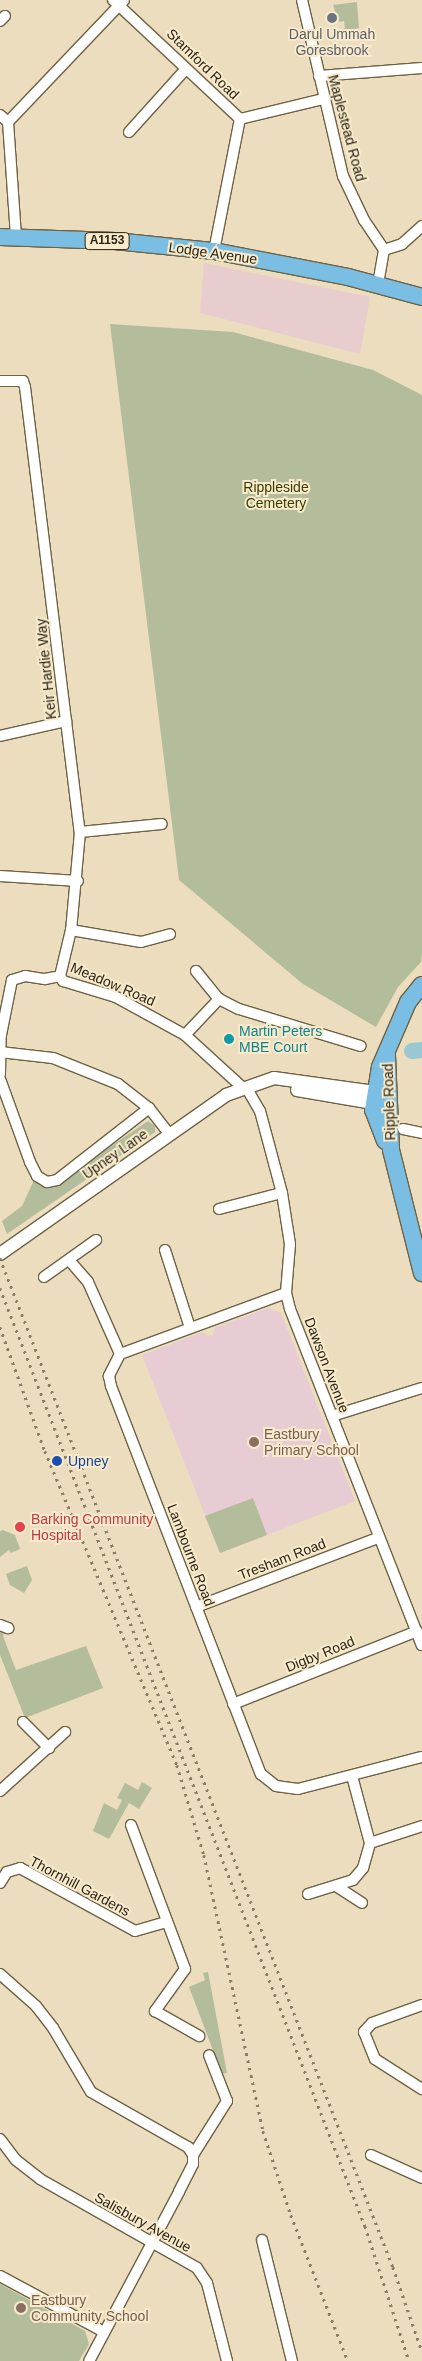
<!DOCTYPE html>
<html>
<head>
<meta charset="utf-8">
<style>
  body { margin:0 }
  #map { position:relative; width:422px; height:2361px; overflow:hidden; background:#ebddbd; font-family:Arial,sans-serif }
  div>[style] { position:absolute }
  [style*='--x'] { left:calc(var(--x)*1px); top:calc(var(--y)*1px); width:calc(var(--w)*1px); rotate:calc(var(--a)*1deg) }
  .commercial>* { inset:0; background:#e8cdce }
  .education>* { inset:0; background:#e7cdd3 }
  .green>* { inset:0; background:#b4bd9b }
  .river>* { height:16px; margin:-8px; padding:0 8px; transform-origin:8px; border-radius:8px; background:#99c7d2 }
  .roads { filter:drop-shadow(1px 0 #6e6245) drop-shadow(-1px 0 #6e6245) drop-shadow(0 1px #6e6245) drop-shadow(0 -1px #6e6245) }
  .minor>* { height:10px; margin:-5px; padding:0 5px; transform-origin:5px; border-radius:5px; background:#fff }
  .tertiary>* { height:12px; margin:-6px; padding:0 6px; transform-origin:6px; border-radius:6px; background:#fff }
  .primary>* { height:16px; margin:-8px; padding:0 8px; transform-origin:8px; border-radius:8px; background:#7abfe3 }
  .rail>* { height:2.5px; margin-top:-1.25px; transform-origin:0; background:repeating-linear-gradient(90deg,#877d68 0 2.5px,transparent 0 7.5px) }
  .dots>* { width:14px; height:14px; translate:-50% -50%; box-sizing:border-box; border:2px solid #f8eaca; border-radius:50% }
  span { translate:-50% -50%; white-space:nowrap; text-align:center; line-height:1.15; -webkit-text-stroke:4px #f8eaca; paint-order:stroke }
  .shield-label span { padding:1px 4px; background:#f8eaca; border:1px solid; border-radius:4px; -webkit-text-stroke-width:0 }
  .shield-label { font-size:12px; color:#2a2519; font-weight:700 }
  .worship-label { font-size:14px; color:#5b616d }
  .street-label { font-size:14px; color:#2a2519 }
  .park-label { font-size:14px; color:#363f01 }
  .culture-label { font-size:14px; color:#0d838f }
  .left { translate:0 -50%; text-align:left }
  .education-label { font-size:14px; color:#785e54 }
  .transit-label { font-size:14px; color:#164399 }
  .health-label { font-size:14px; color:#be3a42 }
</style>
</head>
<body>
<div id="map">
  <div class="commercial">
    <div style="clip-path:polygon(204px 263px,370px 297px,360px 354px,200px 313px)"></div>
  </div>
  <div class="education">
    <div style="clip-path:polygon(268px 1308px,281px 1313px,355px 1501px,220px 1553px,142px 1355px,203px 1332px,208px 1336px,213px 1335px,214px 1328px)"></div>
  </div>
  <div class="green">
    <div style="clip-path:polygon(357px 2px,359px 28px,334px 35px,345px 28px,344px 21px,339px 22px,333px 5px)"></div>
    <div style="clip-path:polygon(110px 324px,233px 332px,373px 370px,422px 395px,422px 953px,421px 962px,398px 987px,376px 1027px,303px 984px,179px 880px)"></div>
    <div style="clip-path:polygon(148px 1121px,155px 1126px,155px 1132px,7px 1234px,2px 1221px,22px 1206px,34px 1180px,54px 1185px)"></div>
    <div style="clip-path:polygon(253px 1498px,267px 1535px,220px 1553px,205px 1516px)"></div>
    <div style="clip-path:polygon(3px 1530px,15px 1535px,20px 1549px,11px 1553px,9px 1550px,0 1557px,0 1531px)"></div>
    <div style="clip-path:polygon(27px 1566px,32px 1580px,24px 1593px,10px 1585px,6px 1574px)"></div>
    <div style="clip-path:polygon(0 1630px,5px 1632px,3px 1636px,16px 1670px,86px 1646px,103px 1688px,25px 1718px,0 1655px)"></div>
    <div style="clip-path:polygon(142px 1782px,152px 1788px,139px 1809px,129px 1803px,109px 1839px,93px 1831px,104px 1803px,117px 1810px,122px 1800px,117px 1798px,125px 1783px,138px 1790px)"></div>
    <div style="clip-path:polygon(208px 1972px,227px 2073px,222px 2074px,189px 1987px,205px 1980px,203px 1973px)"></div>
    <div style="clip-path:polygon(0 2284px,85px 2331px,89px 2344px,79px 2361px,0 2361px)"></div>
  </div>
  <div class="river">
    <div style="--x:412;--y:1051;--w:10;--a:-6"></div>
  </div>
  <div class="roads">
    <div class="minor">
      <div style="--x:113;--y:0;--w:174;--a:43.1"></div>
      <div style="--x:302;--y:0;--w:181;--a:76.9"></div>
      <div style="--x:343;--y:176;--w:49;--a:64.5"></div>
      <div style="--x:364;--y:220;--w:36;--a:56"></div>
      <div style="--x:384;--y:250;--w:36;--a:100"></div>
      <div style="--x:0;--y:21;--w:7;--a:-45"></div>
      <div style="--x:319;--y:76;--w:103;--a:-4.4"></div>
      <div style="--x:0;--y:115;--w:11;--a:41"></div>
      <div style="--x:240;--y:119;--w:85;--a:-13.5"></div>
      <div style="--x:8;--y:122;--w:168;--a:-46.4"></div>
      <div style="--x:8;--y:122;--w:114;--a:86"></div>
      <div style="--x:129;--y:132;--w:85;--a:-47.9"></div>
      <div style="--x:384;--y:250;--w:19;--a:-18"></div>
      <div style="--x:402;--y:244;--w:27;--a:-42"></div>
      <div style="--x:214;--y:251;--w:135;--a:-78.9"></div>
      <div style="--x:0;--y:381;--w:23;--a:0"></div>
      <div style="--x:23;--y:381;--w:6;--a:72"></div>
      <div style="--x:25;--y:387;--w:448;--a:83"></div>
      <div style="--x:80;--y:832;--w:98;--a:95.2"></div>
      <div style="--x:71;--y:930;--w:47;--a:103.4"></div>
      <div style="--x:0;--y:736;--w:68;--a:-12.8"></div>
      <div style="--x:80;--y:832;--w:82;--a:-5.6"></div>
      <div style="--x:0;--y:876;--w:78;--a:3.7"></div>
      <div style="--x:71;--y:930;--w:71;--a:9.7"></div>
      <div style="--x:141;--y:942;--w:30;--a:-15"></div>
      <div style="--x:196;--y:971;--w:36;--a:51"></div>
      <div style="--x:219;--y:999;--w:22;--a:27"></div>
      <div style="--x:239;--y:1009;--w:127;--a:16.9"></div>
      <div style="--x:60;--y:976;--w:6;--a:59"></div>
      <div style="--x:63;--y:981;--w:55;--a:16.8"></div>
      <div style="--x:116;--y:997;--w:79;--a:28.8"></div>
      <div style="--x:185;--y:1035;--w:79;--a:42.4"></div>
      <div style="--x:185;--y:1035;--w:50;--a:-46.6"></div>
      <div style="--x:0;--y:1052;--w:53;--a:6.5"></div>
      <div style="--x:53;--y:1058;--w:70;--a:21.8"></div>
      <div style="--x:118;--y:1084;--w:39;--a:38"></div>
      <div style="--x:149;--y:1108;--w:33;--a:52"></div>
      <div style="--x:0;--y:1074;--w:39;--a:-89"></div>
      <div style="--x:1;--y:1035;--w:56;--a:-78.7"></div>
      <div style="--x:12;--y:980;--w:14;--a:-17"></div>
      <div style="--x:25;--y:976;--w:20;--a:9"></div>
      <div style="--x:45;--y:979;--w:15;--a:-11"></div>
      <div style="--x:0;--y:1079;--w:88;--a:70.1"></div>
      <div style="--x:30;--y:1162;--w:16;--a:63"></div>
      <div style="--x:37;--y:1176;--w:12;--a:31"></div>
      <div style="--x:47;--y:1182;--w:10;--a:-11"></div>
      <div style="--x:57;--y:1180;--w:117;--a:-38"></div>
      <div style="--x:246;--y:1087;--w:28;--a:60"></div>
      <div style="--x:260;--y:1111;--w:85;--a:75"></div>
      <div style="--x:282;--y:1193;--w:52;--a:81.1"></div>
      <div style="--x:290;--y:1244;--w:49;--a:94.7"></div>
      <div style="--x:286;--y:1293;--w:16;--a:76"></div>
      <div style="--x:290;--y:1309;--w:361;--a:68.6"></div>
      <div style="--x:403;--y:1129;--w:19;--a:12"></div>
      <div style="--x:219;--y:1209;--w:65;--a:-14.3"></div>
      <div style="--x:165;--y:1250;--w:82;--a:72.2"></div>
      <div style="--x:69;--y:1260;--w:29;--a:49"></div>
      <div style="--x:88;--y:1282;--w:79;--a:66"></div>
      <div style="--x:44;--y:1277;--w:64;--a:-35.4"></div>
      <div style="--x:286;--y:1293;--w:177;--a:159.8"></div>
      <div style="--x:120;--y:1354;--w:25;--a:117"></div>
      <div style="--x:109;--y:1376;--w:10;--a:79"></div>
      <div style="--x:111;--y:1386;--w:416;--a:68.9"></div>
      <div style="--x:261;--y:1774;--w:19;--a:39"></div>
      <div style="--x:276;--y:1786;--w:22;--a:8"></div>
      <div style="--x:298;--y:1789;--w:128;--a:-14.5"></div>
      <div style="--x:332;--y:1416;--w:94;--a:-17.3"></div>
      <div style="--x:196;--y:1607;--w:195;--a:-20.8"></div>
      <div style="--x:0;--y:1625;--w:9;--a:21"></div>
      <div style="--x:233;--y:1704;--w:198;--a:-21.6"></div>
      <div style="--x:23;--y:1722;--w:37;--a:45"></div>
      <div style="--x:352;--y:1776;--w:69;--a:75"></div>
      <div style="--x:0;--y:1791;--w:88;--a:-42.2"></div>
      <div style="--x:131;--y:1825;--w:154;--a:69.4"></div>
      <div style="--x:185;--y:1969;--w:52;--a:125.5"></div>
      <div style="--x:155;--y:2011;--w:51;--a:29.6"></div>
      <div style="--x:0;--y:1883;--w:13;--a:-58"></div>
      <div style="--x:7;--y:1872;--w:14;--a:-17"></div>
      <div style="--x:20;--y:1868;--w:131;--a:28.7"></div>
      <div style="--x:135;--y:1931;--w:33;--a:-16"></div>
      <div style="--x:336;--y:1886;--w:31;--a:33"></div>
      <div style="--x:308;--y:1894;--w:47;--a:-17.3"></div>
      <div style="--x:353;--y:1880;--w:16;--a:-50"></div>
      <div style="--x:363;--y:1868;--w:26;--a:-74"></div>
      <div style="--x:370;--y:1843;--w:55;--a:-18.1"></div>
      <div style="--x:0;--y:1974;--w:48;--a:41.6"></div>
      <div style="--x:36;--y:2006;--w:28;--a:52"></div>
      <div style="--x:53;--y:2028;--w:74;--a:59.3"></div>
      <div style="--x:91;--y:2092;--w:112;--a:29.6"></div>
      <div style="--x:188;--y:2147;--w:9;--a:58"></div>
      <div style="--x:193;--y:2155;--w:9;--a:90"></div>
      <div style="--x:193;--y:2164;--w:31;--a:117"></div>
      <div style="--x:179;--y:2192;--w:191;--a:118"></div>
      <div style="--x:422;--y:2005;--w:53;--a:160.2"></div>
      <div style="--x:372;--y:2023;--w:12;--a:132"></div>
      <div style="--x:364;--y:2032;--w:29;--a:68"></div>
      <div style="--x:375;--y:2059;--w:56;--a:32.6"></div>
      <div style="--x:0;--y:2139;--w:26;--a:53"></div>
      <div style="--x:16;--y:2160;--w:31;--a:38"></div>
      <div style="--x:40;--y:2179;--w:180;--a:29.5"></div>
      <div style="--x:197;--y:2268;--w:18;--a:56"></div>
      <div style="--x:207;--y:2283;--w:81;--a:75.6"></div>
      <div style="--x:193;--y:2155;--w:64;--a:-57.8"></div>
      <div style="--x:227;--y:2101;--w:49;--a:-111.4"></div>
      <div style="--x:371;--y:2155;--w:56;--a:24.3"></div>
      <div style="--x:262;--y:2240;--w:125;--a:76.1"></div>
      <div style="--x:0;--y:2276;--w:118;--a:28.3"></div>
    </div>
    <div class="tertiary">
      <div style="--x:297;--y:1090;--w:77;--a:9.7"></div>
      <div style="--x:0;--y:1254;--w:276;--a:-35.1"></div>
      <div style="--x:226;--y:1095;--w:51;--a:-19.5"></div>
      <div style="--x:274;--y:1078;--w:102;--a:7.9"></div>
    </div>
    <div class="primary">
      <div style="--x:0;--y:237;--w:115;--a:2"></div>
      <div style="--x:115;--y:241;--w:100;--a:5.8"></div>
      <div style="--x:214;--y:251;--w:136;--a:11"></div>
      <div style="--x:348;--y:277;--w:77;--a:15.1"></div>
      <div style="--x:387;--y:1055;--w:95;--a:87.6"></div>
      <div style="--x:391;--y:1150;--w:127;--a:75.9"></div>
      <div style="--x:385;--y:1141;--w:33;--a:-111"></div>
      <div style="--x:373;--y:1110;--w:44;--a:-80.8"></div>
      <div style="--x:380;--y:1067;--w:71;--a:-66.7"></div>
      <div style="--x:408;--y:1002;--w:22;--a:-51"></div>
    </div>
  </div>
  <div class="rail">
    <div style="--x:0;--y:1258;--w:1083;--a:68.72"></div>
    <div style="--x:393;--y:2267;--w:89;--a:71"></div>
    <div style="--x:0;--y:1288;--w:1007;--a:68.74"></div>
    <div style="--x:365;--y:2226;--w:142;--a:71.9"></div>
    <div style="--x:0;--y:1327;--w:132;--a:70.1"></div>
    <div style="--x:45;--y:1451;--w:341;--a:67.2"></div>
    <div style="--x:177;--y:1765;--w:94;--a:73.3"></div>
    <div style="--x:204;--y:1855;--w:282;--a:77.9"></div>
    <div style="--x:263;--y:2131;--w:89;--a:71.6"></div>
    <div style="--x:291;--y:2215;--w:157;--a:68.7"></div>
  </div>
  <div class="dots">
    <div style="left:332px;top:18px;background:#6b7280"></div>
    <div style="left:229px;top:1039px;background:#0f9aa8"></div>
    <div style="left:254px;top:1442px;background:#8d6e63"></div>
    <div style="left:57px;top:1461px;background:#1a4fb4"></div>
    <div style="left:20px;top:1527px;background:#e0444e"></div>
    <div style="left:21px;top:2308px;background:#8d6e63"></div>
  </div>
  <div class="shield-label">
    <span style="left:107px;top:241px">A1153</span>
  </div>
  <div class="worship-label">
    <span style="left:332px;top:42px">Darul Ummah<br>Goresbrook</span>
  </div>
  <div class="street-label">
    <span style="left:203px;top:64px;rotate:44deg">Stamford Road</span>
    <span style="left:347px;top:128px;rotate:75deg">Maplestead Road</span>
    <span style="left:213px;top:253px;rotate:8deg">Lodge Avenue</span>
    <span style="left:46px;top:669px;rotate:-96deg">Keir Hardie Way</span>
    <span style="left:113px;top:984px;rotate:23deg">Meadow Road</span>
    <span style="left:389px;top:1102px;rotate:-92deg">Ripple Road</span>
    <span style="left:115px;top:1154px;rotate:-35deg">Upney Lane</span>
    <span style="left:327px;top:1365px;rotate:69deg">Dawson Avenue</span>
    <span style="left:191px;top:1555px;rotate:69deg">Lambourne Road</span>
    <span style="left:282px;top:1559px;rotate:-21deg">Tresham Road</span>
    <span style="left:320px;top:1654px;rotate:-22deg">Digby Road</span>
    <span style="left:80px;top:1886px;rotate:28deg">Thornhill Gardens</span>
    <span style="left:143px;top:2222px;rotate:29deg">Salisbury Avenue</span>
  </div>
  <div class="park-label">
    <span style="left:276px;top:495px">Rippleside<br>Cemetery</span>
  </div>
  <div class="culture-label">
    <span class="left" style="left:239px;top:1039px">Martin Peters<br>MBE Court</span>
  </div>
  <div class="education-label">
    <span class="left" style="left:264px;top:1442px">Eastbury<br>Primary School</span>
    <span class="left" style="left:31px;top:2308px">Eastbury<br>Community School</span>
  </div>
  <div class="transit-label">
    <span class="left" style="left:68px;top:1461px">Upney</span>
  </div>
  <div class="health-label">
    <span class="left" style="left:31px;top:1527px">Barking Community<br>Hospital</span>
  </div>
</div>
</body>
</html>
